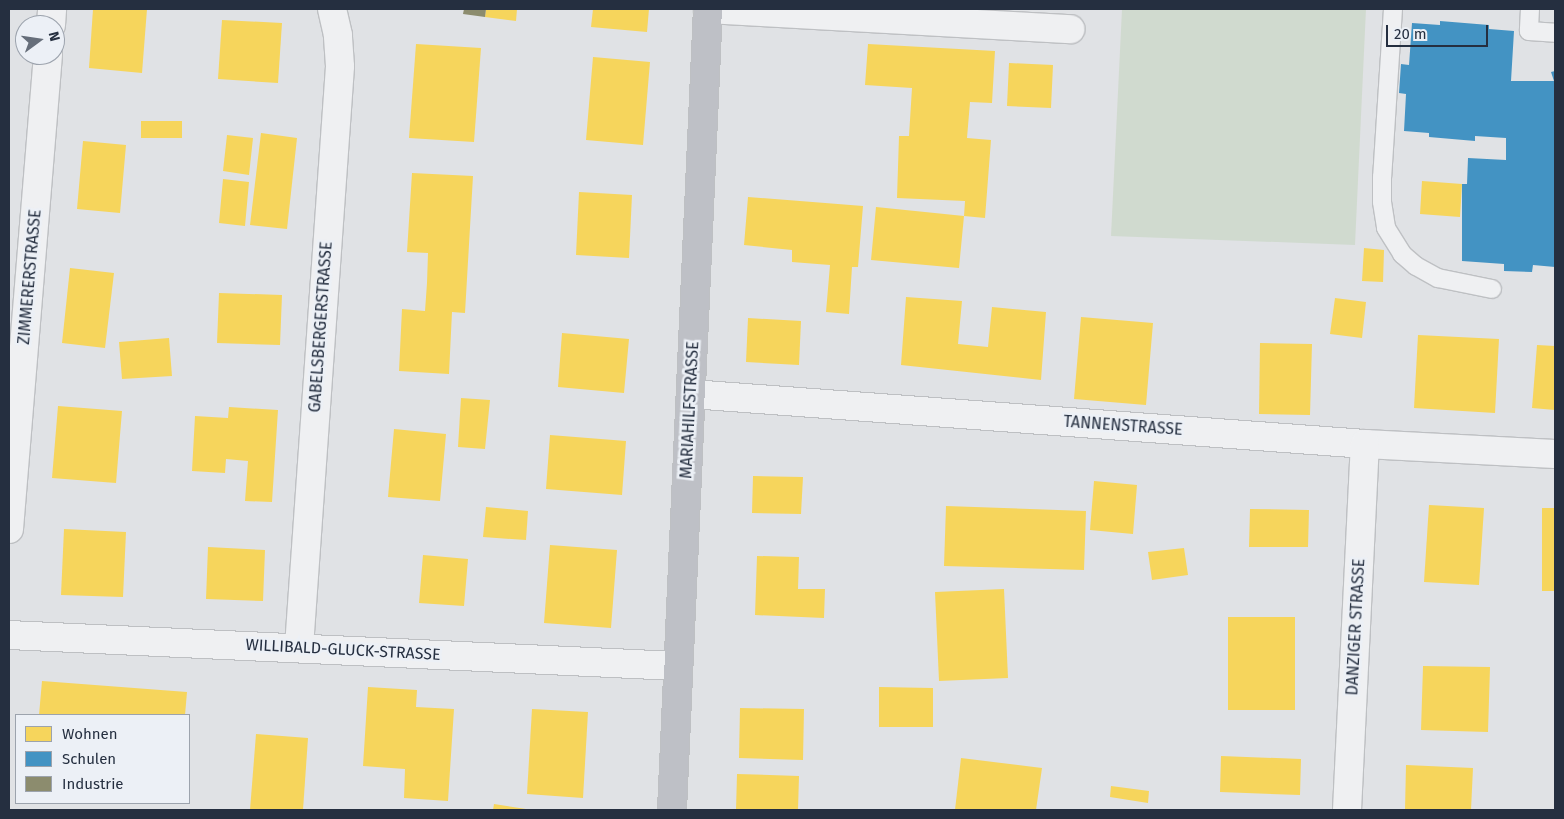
<!DOCTYPE html>
<html>
<head>
<meta charset="utf-8">
<style>
  body { margin:0 }
  #map { position:relative; width:1564px; height:819px; overflow:hidden; background:#e0e2e5; font-family:"Fira Sans",sans-serif }
  div>[style] { position:absolute }
  [style*='--x'] { left:calc(var(--x)*1px); top:calc(var(--y)*1px); width:calc(var(--w)*1px); rotate:calc(var(--a)*1deg) }
  .green>* { inset:0; background:#d0dacf }
  .homes>* { inset:0; background:#f6d55c }
  .schools>* { inset:0; background:#4393c3 }
  .industry>* { inset:0; background:#8c8c6e }
  .roads { filter:drop-shadow(1px 0 #bec0c3) drop-shadow(-1px 0 #bec0c3) drop-shadow(0 1px #bec0c3) drop-shadow(0 -1px #bec0c3) }
  .lane>* { height:18px; margin:-9px; padding:0 9px; transform-origin:9px; border-radius:9px; background:#eff0f2 }
  .street>* { height:28px; margin:-14px; padding:0 14px; transform-origin:14px; border-radius:14px; background:#eff0f2 }
  .secondary>* { height:28px; margin:-14px; padding:0 14px; transform-origin:14px; border-radius:14px; background:#bec0c6 }
  span { translate:-50% -50%; white-space:nowrap; text-align:center; line-height:1.15; -webkit-text-stroke:5px #ecf0f6; paint-order:stroke }
  .street-label { font-size:16px; color:#252f40 }
  .frame { position:absolute; inset:0; border:10px solid #252f40; pointer-events:none }
  .legend { position:absolute; left:15px; top:714px; width:175px; height:90px; box-sizing:border-box; background:#ecf0f6; border:1px solid #9ca3ad; margin:0; padding:6px 9px; list-style:none; font-size:15px; color:#252f40 }
  .legend li { display:flex; align-items:center; gap:10px; height:25px }
  .legend b { width:25px; border:1px solid #9ca3ad }
  .north { position:absolute; left:15px; top:15px; width:50px; height:50px; box-sizing:border-box; background:#ecf0f6; border:1px solid #9ca3ad; border-radius:50%; rotate:76deg; font-size:14px; font-weight:700; line-height:20px; text-align:center; color:#252f40 }
  .north::after { content:''; display:block; margin:auto; width:18px; height:22px; background:#666e7a; clip-path:polygon(50% 0,100% 100%,50% 72%,0 100%) }
  .scale { position:absolute; left:1386px; top:25px; width:102px; height:22px; box-sizing:border-box; border:2px solid #252f40; border-top:0; padding-left:6px; font-size:15px; line-height:18px; white-space:nowrap; color:#252f40; -webkit-text-stroke:4px #ecf0f6; paint-order:stroke }
</style>
</head>
<body>
<div id="map">
  <div class="green">
    <div style="clip-path:polygon(1122px 9px,1366px 9px,1355px 245px,1111px 236px)"></div>
  </div>
  <div class="homes">
    <div style="clip-path:polygon(93px 9px,147px 9px,142px 73px,89px 68px)"></div>
    <div style="clip-path:polygon(486px 9px,517px 9px,516px 21px,485px 17px)"></div>
    <div style="clip-path:polygon(593px 9px,649px 9px,647px 32px,591px 27px)"></div>
    <div style="clip-path:polygon(222px 20px,282px 23px,278px 83px,218px 79px)"></div>
    <div style="clip-path:polygon(416px 44px,481px 48px,474px 142px,409px 138px)"></div>
    <div style="clip-path:polygon(868px 44px,995px 51px,992px 103px,970px 102px,967px 138px,991px 140px,985px 218px,964px 216px,965px 201px,897px 198px,899px 136px,909px 136px,912px 88px,865px 85px)"></div>
    <div style="clip-path:polygon(593px 57px,650px 62px,643px 145px,586px 140px)"></div>
    <div style="clip-path:polygon(1009px 63px,1053px 65px,1051px 108px,1007px 106px)"></div>
    <div style="clip-path:polygon(141px 121px,182px 121px,182px 138px,141px 138px)"></div>
    <div style="clip-path:polygon(261px 133px,297px 138px,287px 229px,250px 225px)"></div>
    <div style="clip-path:polygon(227px 135px,253px 138px,249px 175px,223px 171px)"></div>
    <div style="clip-path:polygon(83px 141px,126px 145px,120px 213px,77px 209px)"></div>
    <div style="clip-path:polygon(412px 173px,473px 176px,465px 313px,452px 312px,449px 374px,399px 371px,402px 309px,425px 311px,427px 283px,428px 253px,407px 252px)"></div>
    <div style="clip-path:polygon(223px 179px,249px 182px,245px 226px,219px 223px)"></div>
    <div style="clip-path:polygon(1422px 181px,1462px 184px,1460px 217px,1420px 214px)"></div>
    <div style="clip-path:polygon(579px 192px,632px 195px,629px 258px,576px 255px)"></div>
    <div style="clip-path:polygon(748px 197px,863px 206px,858px 267px,852px 267px,849px 314px,826px 312px,830px 265px,792px 262px,792px 250px,744px 245px)"></div>
    <div style="clip-path:polygon(876px 207px,964px 216px,959px 268px,871px 260px)"></div>
    <div style="clip-path:polygon(1364px 248px,1384px 250px,1383px 282px,1362px 281px)"></div>
    <div style="clip-path:polygon(70px 268px,114px 273px,105px 348px,62px 343px)"></div>
    <div style="clip-path:polygon(219px 293px,282px 295px,280px 345px,217px 343px)"></div>
    <div style="clip-path:polygon(906px 297px,962px 301px,958px 344px,988px 347px,992px 307px,1046px 312px,1041px 380px,901px 365px)"></div>
    <div style="clip-path:polygon(1335px 298px,1366px 302px,1362px 338px,1330px 334px)"></div>
    <div style="clip-path:polygon(1081px 317px,1153px 323px,1146px 405px,1074px 399px)"></div>
    <div style="clip-path:polygon(748px 318px,801px 321px,799px 365px,746px 362px)"></div>
    <div style="clip-path:polygon(562px 333px,629px 339px,624px 393px,558px 387px)"></div>
    <div style="clip-path:polygon(1418px 335px,1499px 339px,1495px 413px,1414px 408px)"></div>
    <div style="clip-path:polygon(169px 338px,172px 376px,122px 379px,119px 342px)"></div>
    <div style="clip-path:polygon(1260px 343px,1312px 344px,1310px 415px,1259px 414px)"></div>
    <div style="clip-path:polygon(1537px 345px,1555px 346px,1555px 410px,1532px 408px)"></div>
    <div style="clip-path:polygon(461px 398px,490px 400px,485px 449px,458px 447px)"></div>
    <div style="clip-path:polygon(58px 406px,122px 411px,116px 483px,52px 478px)"></div>
    <div style="clip-path:polygon(229px 407px,278px 410px,272px 502px,245px 501px,248px 461px,226px 459px,225px 473px,192px 471px,195px 416px,228px 418px)"></div>
    <div style="clip-path:polygon(394px 429px,446px 434px,440px 501px,388px 497px)"></div>
    <div style="clip-path:polygon(550px 435px,626px 441px,622px 495px,546px 489px)"></div>
    <div style="clip-path:polygon(753px 476px,803px 477px,801px 514px,752px 513px)"></div>
    <div style="clip-path:polygon(1094px 481px,1137px 485px,1133px 534px,1090px 530px)"></div>
    <div style="clip-path:polygon(1429px 505px,1484px 508px,1479px 585px,1424px 582px)"></div>
    <div style="clip-path:polygon(946px 506px,1086px 511px,1084px 570px,944px 566px)"></div>
    <div style="clip-path:polygon(486px 507px,528px 511px,526px 540px,483px 537px)"></div>
    <div style="clip-path:polygon(1542px 508px,1555px 508px,1555px 591px,1542px 591px)"></div>
    <div style="clip-path:polygon(1250px 509px,1309px 510px,1308px 547px,1249px 547px)"></div>
    <div style="clip-path:polygon(64px 529px,126px 532px,123px 597px,61px 595px)"></div>
    <div style="clip-path:polygon(550px 545px,617px 550px,611px 628px,544px 623px)"></div>
    <div style="clip-path:polygon(208px 547px,265px 550px,263px 601px,206px 599px)"></div>
    <div style="clip-path:polygon(1184px 548px,1188px 575px,1152px 580px,1148px 552px)"></div>
    <div style="clip-path:polygon(423px 555px,468px 559px,464px 606px,419px 603px)"></div>
    <div style="clip-path:polygon(757px 556px,799px 557px,798px 589px,825px 589px,824px 618px,755px 615px)"></div>
    <div style="clip-path:polygon(1004px 589px,1008px 678px,939px 681px,935px 592px)"></div>
    <div style="clip-path:polygon(1228px 617px,1295px 617px,1295px 710px,1228px 710px)"></div>
    <div style="clip-path:polygon(1423px 666px,1490px 667px,1488px 732px,1421px 730px)"></div>
    <div style="clip-path:polygon(42px 681px,187px 692px,185px 715px,39px 715px)"></div>
    <div style="clip-path:polygon(368px 687px,417px 690px,416px 707px,454px 709px,448px 801px,404px 798px,405px 769px,363px 766px)"></div>
    <div style="clip-path:polygon(879px 687px,933px 688px,933px 727px,879px 727px)"></div>
    <div style="clip-path:polygon(740px 708px,804px 709px,803px 760px,739px 758px)"></div>
    <div style="clip-path:polygon(532px 709px,588px 712px,583px 798px,527px 794px)"></div>
    <div style="clip-path:polygon(256px 734px,308px 738px,303px 810px,250px 810px)"></div>
    <div style="clip-path:polygon(1221px 756px,1301px 759px,1300px 795px,1220px 792px)"></div>
    <div style="clip-path:polygon(961px 758px,1042px 768px,1036px 810px,955px 810px)"></div>
    <div style="clip-path:polygon(1406px 765px,1473px 768px,1471px 810px,1405px 810px)"></div>
    <div style="clip-path:polygon(737px 774px,799px 776px,798px 810px,736px 810px)"></div>
    <div style="clip-path:polygon(1111px 786px,1149px 791px,1148px 803px,1110px 797px)"></div>
    <div style="clip-path:polygon(494px 804px,526px 809px,526px 810px,493px 810px)"></div>
  </div>
  <div class="schools">
    <div style="clip-path:polygon(1440px 21px,1489px 25px,1489px 29px,1514px 31px,1511px 81px,1554px 81px,1551px 72px,1555px 71px,1555px 267px,1533px 265px,1532px 272px,1504px 271px,1504px 264px,1462px 261px,1462px 184px,1467px 184px,1468px 158px,1506px 160px,1506px 138px,1475px 136px,1475px 141px,1429px 137px,1429px 133px,1404px 131px,1406px 94px,1399px 93px,1401px 64px,1409px 65px,1412px 23px,1440px 25px)"></div>
  </div>
  <div class="industry">
    <div style="clip-path:polygon(464px 9px,486px 9px,485px 17px,463px 14px)"></div>
  </div>
  <div class="roads">
    <div class="lane">
      <div style="--x:1393;--y:9;--w:168;--a:93.7"></div>
      <div style="--x:1382;--y:177;--w:25;--a:90"></div>
      <div style="--x:1382;--y:202;--w:26;--a:81"></div>
      <div style="--x:1386;--y:228;--w:31;--a:58"></div>
      <div style="--x:1402;--y:254;--w:18;--a:41"></div>
      <div style="--x:1416;--y:266;--w:25;--a:29"></div>
      <div style="--x:1438;--y:278;--w:55;--a:11.5"></div>
      <div style="--x:1530;--y:9;--w:22;--a:93"></div>
      <div style="--x:1529;--y:31;--w:26;--a:4"></div>
    </div>
    <div class="street">
      <div style="--x:708;--y:9;--w:363;--a:3.2"></div>
      <div style="--x:51;--y:25;--w:16;--a:-86"></div>
      <div style="--x:691;--y:394;--w:676;--a:4.24"></div>
      <div style="--x:1365;--y:444;--w:190;--a:3"></div>
      <div style="--x:9;--y:529;--w:476;--a:-85.3"></div>
      <div style="--x:9;--y:635;--w:669;--a:2.66"></div>
      <div style="--x:299;--y:647;--w:582;--a:-85.96"></div>
      <div style="--x:340;--y:66;--w:31;--a:-94"></div>
      <div style="--x:338;--y:35;--w:27;--a:-103"></div>
      <div style="--x:1347;--y:810;--w:366;--a:-87.2"></div>
    </div>
    <div class="secondary">
      <div style="--x:672;--y:810;--w:802;--a:-87.43"></div>
    </div>
  </div>
  <div class="street-label">
    <span style="left:30px;top:277px;rotate:-85deg">ZIMMERERSTRASSE</span>
    <span style="left:321px;top:327px;rotate:-86deg">GABELSBERGERSTRASSE</span>
    <span style="left:690px;top:410px;rotate:-87deg">MARIAHILFSTRASSE</span>
    <span style="left:1123px;top:426px;rotate:4deg">TANNENSTRASSE</span>
    <span style="left:1356px;top:627px;rotate:-87deg">DANZIGER STRASSE</span>
    <span style="left:343px;top:650px;rotate:3deg">WILLIBALD-GLUCK-STRASSE</span>
  </div>
  <div class="frame"></div>
  <ul class="legend">
  <li><b style="height:14px;background:#f6d55c"></b>Wohnen</li>
  <li><b style="height:14px;background:#4393c3"></b>Schulen</li>
  <li><b style="height:14px;background:#8c8c6e"></b>Industrie</li>
  </ul>
  <div class="north">N</div>
  <div class="scale">20 m</div>
</div>
</body>
</html>
